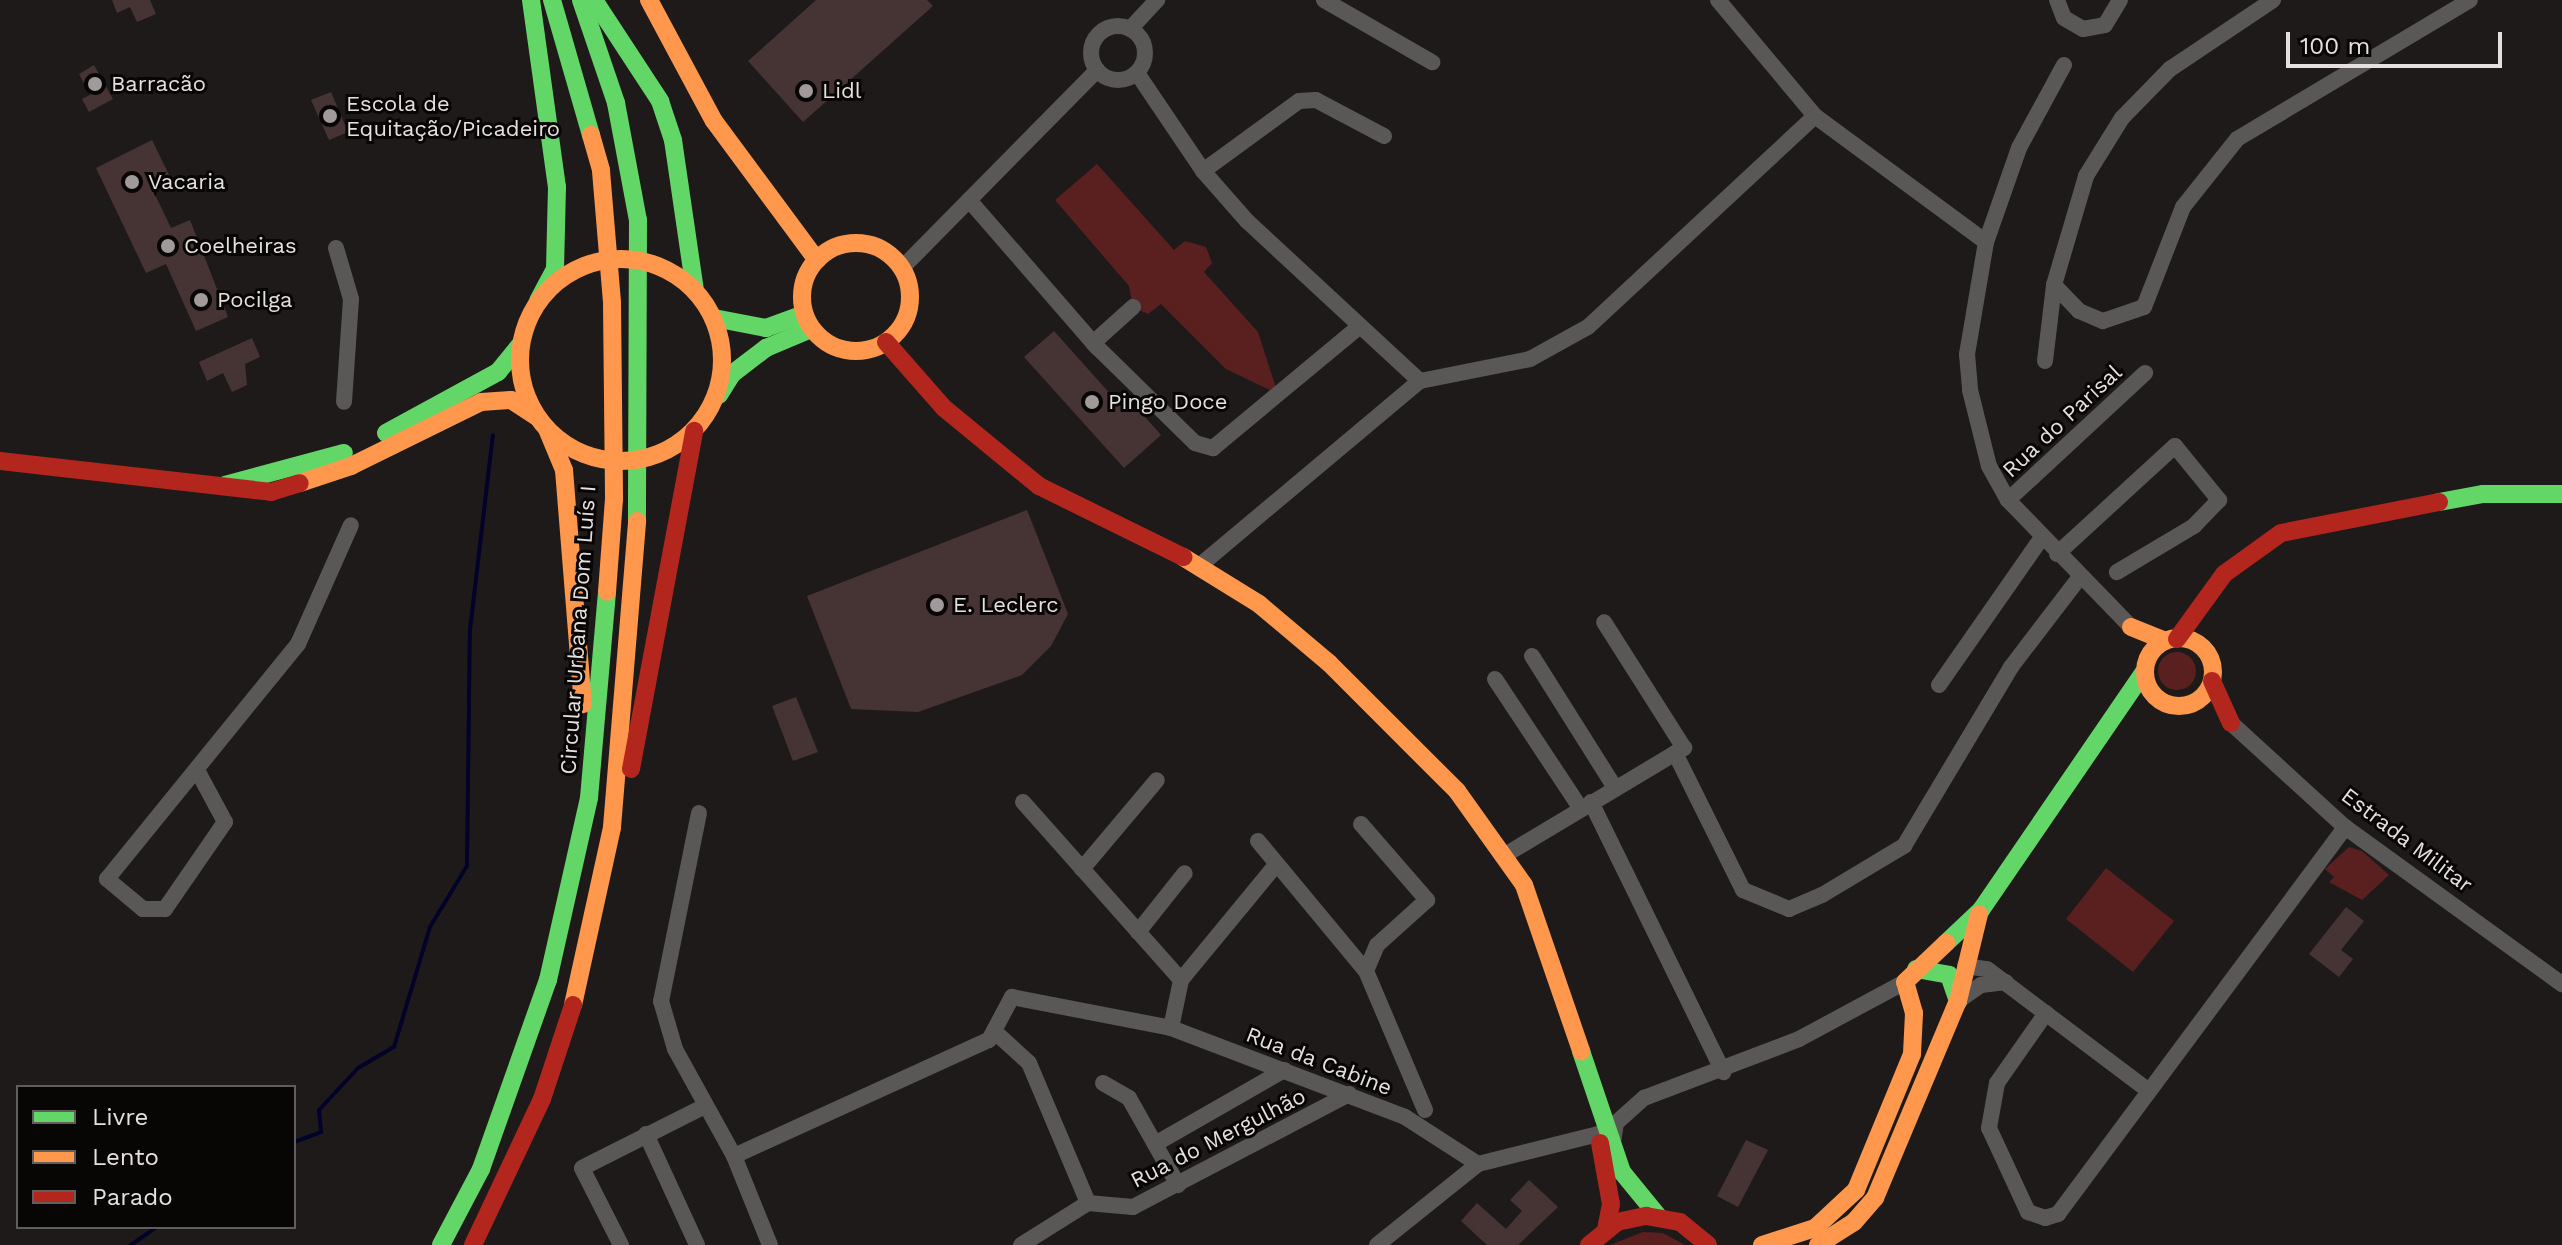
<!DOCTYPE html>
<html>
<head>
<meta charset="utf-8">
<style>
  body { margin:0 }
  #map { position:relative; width:2562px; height:1245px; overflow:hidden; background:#1f1a1a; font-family:"Work Sans",sans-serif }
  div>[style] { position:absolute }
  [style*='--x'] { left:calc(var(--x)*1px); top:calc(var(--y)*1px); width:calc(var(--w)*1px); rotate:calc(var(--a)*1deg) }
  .green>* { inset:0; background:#5a1f1f }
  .round { border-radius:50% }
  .stream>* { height:4px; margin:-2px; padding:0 2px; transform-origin:2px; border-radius:2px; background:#030228 }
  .building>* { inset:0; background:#463434 }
  .street>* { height:16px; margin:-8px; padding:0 8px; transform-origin:8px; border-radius:8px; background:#5a5757 }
  .street>.ring { margin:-8px; padding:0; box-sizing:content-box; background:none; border:16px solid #5a5757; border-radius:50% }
  .fast>* { height:18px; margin:-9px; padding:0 9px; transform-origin:9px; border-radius:9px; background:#63d668 }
  .slow>* { height:18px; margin:-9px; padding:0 9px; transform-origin:9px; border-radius:9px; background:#ff974d }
  .slow>.ring { margin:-9px; padding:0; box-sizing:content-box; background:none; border:18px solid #ff974d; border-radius:50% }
  .jam>* { height:18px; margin:-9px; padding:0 9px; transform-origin:9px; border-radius:9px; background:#b3261e }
  .dots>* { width:22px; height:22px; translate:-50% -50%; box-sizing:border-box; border:4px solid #080605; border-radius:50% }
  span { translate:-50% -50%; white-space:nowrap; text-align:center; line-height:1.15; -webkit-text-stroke:6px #080605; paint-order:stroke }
  .poi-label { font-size:22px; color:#e5e0df }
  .left { translate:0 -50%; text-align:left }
  .street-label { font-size:22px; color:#e5e0df }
  .legend { position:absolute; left:16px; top:1085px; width:280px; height:144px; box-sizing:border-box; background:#080605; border:2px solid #605d5c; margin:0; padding:10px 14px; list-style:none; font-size:24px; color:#e5e0df }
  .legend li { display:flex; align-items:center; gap:16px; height:40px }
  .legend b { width:40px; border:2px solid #605d5c }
  .scale { position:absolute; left:2286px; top:32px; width:216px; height:36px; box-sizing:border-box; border:4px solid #e5e0df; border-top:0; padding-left:10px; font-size:24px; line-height:28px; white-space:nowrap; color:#e5e0df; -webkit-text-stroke:6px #080605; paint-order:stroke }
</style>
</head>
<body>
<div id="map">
  <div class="green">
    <div style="clip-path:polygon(1097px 164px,1174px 250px,1185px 241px,1206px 247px,1212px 263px,1204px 272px,1258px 332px,1278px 394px,1226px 369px,1161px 304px,1148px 314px,1133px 307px,1129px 286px,1055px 200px)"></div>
    <div class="round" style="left:2158px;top:652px;width:38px;height:38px"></div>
    <div style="clip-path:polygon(2349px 847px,2362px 851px,2389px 875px,2362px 900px,2329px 882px,2334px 877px,2325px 869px)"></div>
    <div style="clip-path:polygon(2106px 868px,2174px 921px,2133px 972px,2066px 919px)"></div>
    <div style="clip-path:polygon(1643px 1232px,1663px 1233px,1685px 1245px,1610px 1245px)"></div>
  </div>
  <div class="stream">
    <div style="--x:294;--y:1142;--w:29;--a:-20"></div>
    <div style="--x:321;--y:1132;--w:22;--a:-95"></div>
    <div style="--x:319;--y:1110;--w:57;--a:-47.1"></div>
    <div style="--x:358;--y:1068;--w:42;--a:-30.3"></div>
    <div style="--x:394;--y:1047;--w:125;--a:-73.3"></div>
    <div style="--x:430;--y:927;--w:71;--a:-58.8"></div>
    <div style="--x:467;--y:866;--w:236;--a:-89.3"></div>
    <div style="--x:470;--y:630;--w:196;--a:-83.3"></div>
    <div style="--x:131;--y:1245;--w:32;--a:-35"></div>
  </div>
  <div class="building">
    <div style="clip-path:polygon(112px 0,150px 0,156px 14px,137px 22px,130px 7px,117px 13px)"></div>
    <div style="clip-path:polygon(816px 0,927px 0,933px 6px,803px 122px,748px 61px)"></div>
    <div style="clip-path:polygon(94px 65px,113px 99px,89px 112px,82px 99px,90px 95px,79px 74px)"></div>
    <div style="clip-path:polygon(331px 92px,348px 132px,329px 140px,311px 100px)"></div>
    <div style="clip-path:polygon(152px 140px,170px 177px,151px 186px,171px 228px,190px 220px,228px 317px,196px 331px,166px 264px,146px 273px,96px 168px)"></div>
    <div style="clip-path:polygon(1054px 331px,1121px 406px,1129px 399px,1161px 435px,1124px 468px,1024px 357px)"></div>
    <div style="clip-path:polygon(252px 338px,260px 357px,245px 364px,247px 385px,232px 392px,223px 373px,207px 381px,199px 362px)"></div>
    <div style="clip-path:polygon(1027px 510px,1068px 614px,1051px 646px,1022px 675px,918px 712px,851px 709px,807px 596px)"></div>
    <div style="clip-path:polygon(796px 697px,818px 752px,793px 761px,772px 706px)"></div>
    <div style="clip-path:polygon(2346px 907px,2364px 921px,2341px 950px,2353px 959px,2339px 977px,2309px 954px)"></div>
    <div style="clip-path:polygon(1746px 1140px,1768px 1150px,1738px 1207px,1717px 1196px)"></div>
    <div style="clip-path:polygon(1529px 1180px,1558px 1207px,1518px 1245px,1487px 1245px,1461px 1221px,1477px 1203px,1506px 1229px,1522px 1211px,1510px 1200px)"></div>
  </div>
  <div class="street">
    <div style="--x:1324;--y:0;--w:125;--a:29.9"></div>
    <div style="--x:1718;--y:0;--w:151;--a:50.1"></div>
    <div style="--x:1815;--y:116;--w:212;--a:36.4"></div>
    <div style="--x:2057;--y:0;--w:19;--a:69"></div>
    <div style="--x:2064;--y:18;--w:22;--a:30"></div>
    <div style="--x:2083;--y:29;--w:22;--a:-10"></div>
    <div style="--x:2105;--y:25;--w:29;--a:-59"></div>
    <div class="ring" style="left:1091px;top:26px;width:38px;height:38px"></div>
    <div style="--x:1130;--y:29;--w:40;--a:-47"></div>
    <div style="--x:2064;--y:65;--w:94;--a:118.5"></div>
    <div style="--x:2019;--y:148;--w:100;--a:109.3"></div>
    <div style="--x:1986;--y:242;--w:114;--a:99.6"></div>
    <div style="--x:1967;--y:354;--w:36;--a:85"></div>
    <div style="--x:1970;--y:390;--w:78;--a:76"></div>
    <div style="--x:1989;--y:466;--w:39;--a:61"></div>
    <div style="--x:2008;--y:500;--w:177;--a:45.9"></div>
    <div style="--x:1137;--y:73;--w:118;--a:56"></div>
    <div style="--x:1203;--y:171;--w:67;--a:48.7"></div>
    <div style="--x:1247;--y:221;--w:236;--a:42.8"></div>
    <div style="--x:1203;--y:171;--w:119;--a:-36.1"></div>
    <div style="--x:1299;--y:101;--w:17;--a:-3"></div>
    <div style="--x:1316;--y:100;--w:77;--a:27.9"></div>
    <div style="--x:969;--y:200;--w:195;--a:49"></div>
    <div style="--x:1097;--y:347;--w:137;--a:44.4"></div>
    <div style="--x:1195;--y:443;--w:19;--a:16"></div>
    <div style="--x:1213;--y:448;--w:191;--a:-39.7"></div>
    <div style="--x:336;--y:248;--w:53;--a:73.6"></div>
    <div style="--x:351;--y:299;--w:103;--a:93.9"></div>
    <div style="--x:902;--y:268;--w:278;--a:-45.4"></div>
    <div style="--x:2054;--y:285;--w:36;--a:46"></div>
    <div style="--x:2079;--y:311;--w:26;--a:23"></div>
    <div style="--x:2103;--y:321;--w:43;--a:-18.9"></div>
    <div style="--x:2144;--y:307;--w:107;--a:-68.7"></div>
    <div style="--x:2183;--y:207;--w:87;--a:-51.5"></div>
    <div style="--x:2237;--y:139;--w:271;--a:-30.8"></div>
    <div style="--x:1093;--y:343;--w:54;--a:-42"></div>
    <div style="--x:2045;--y:361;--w:77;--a:-83.2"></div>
    <div style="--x:2054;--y:285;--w:114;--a:-73.6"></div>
    <div style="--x:2086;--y:176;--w:68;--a:-58.2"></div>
    <div style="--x:2122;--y:118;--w:69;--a:-45.6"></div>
    <div style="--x:2170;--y:69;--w:124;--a:-33.8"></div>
    <div style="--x:2008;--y:500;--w:187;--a:-42.8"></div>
    <div style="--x:2057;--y:554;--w:160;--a:-42.5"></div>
    <div style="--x:2175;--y:446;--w:70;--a:50.8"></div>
    <div style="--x:2219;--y:500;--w:36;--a:134"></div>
    <div style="--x:2194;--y:526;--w:90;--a:149.1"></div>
    <div style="--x:1198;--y:567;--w:290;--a:-40"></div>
    <div style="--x:1420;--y:381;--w:112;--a:-11.3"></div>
    <div style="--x:1530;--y:359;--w:66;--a:-28.9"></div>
    <div style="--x:1588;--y:327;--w:310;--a:-42.9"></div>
    <div style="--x:1532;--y:656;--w:156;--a:57.8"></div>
    <div style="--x:1495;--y:679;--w:156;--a:56.5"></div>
    <div style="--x:1939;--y:685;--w:178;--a:-55.1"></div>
    <div style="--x:2231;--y:723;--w:154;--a:42.4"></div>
    <div style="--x:2345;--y:827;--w:268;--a:35.9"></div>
    <div style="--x:1675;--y:753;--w:153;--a:63.6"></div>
    <div style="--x:1743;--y:890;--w:50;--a:22.4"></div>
    <div style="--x:1789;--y:909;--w:36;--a:-23"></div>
    <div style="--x:1822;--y:895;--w:96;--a:-30.9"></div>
    <div style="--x:1904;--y:846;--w:209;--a:-59.1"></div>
    <div style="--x:2011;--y:667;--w:112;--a:-52.6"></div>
    <div style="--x:197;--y:770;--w:59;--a:61.7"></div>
    <div style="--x:225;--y:822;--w:106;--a:124.6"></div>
    <div style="--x:165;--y:909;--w:22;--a:180"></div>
    <div style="--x:143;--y:909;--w:47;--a:-140.2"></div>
    <div style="--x:107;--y:879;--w:303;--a:-50.9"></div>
    <div style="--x:298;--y:644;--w:130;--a:-66"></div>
    <div style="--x:1023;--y:802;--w:238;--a:48.4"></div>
    <div style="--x:1591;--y:802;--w:301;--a:63.9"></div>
    <div style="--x:699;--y:813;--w:192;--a:101.4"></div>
    <div style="--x:661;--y:1001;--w:50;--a:73.7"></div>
    <div style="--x:675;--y:1049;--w:122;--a:61.1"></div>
    <div style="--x:734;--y:1156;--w:96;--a:68"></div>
    <div style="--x:1361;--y:824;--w:101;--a:49"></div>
    <div style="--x:1427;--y:900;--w:67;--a:138"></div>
    <div style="--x:1377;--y:945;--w:28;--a:113"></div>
    <div style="--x:1258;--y:841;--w:169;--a:50.3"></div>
    <div style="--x:1366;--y:971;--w:151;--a:67"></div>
    <div style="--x:1505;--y:855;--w:209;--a:-30.9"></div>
    <div style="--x:1684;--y:748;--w:149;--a:-122.4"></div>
    <div style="--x:1082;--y:869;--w:116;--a:-49.9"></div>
    <div style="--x:1138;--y:932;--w:75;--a:-51.5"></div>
    <div style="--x:1965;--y:966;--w:22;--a:8"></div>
    <div style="--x:1987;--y:969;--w:198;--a:37"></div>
    <div style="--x:1958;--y:1001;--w:28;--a:-35"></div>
    <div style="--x:1981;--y:985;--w:25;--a:-7"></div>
    <div style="--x:2046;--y:1013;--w:85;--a:125"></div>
    <div style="--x:1997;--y:1083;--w:46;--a:100.1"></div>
    <div style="--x:1989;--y:1128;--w:93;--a:65.1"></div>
    <div style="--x:2028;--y:1212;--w:18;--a:19"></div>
    <div style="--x:2045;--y:1218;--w:14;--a:-17"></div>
    <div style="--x:2058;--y:1214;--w:482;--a:-53.4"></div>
    <div style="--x:1171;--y:1028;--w:49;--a:-78.2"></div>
    <div style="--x:1181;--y:980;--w:148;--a:-50.5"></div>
    <div style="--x:994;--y:1031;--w:47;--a:42.4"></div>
    <div style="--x:1029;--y:1063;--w:152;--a:67.1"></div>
    <div style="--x:1103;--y:1083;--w:30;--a:30"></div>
    <div style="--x:1129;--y:1098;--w:100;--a:60.6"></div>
    <div style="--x:646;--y:1134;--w:122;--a:65.3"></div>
    <div style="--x:1613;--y:1142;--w:19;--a:-81"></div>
    <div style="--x:1616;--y:1123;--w:38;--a:-42"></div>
    <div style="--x:1644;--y:1098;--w:166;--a:-20.8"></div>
    <div style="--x:1799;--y:1039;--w:120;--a:-28.3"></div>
    <div style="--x:1155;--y:1144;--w:149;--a:-29.8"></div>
    <div style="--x:734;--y:1156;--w:280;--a:-24.5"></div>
    <div style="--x:989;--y:1040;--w:49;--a:-61.9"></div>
    <div style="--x:1012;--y:997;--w:162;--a:11"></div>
    <div style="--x:1171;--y:1028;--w:250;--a:20.8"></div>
    <div style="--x:1405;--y:1117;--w:87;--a:32.8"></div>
    <div style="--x:1478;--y:1164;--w:124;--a:-14"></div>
    <div style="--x:621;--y:1245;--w:86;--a:-116.9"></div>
    <div style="--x:582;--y:1168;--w:138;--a:-26.8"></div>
    <div style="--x:1021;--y:1245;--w:79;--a:-32.1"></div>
    <div style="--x:1088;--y:1203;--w:45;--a:5.1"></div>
    <div style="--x:1133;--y:1207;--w:244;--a:-27.6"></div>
    <div style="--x:1377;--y:1245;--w:129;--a:-38.7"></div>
  </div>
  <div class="fast">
    <div style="--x:531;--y:0;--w:189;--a:82.1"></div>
    <div style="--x:557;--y:187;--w:82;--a:91.4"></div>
    <div style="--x:555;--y:269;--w:36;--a:118"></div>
    <div style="--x:552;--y:0;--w:141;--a:73.9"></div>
    <div style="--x:581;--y:0;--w:109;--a:71.2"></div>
    <div style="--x:616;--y:103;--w:119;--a:79.4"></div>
    <div style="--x:638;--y:220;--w:301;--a:90.2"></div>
    <div style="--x:594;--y:0;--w:121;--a:56.8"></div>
    <div style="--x:660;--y:101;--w:41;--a:71.6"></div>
    <div style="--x:673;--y:140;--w:152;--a:81.7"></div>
    <div style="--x:714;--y:318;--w:53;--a:10.9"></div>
    <div style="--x:766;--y:328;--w:40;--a:-20.2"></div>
    <div style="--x:719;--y:395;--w:25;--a:-58"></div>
    <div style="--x:732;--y:374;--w:43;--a:-37.4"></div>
    <div style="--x:766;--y:348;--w:49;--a:-22.9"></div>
    <div style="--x:386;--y:433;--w:128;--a:-28.6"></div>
    <div style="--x:498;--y:372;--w:35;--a:-51"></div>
    <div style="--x:225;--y:485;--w:123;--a:-15.1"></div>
    <div style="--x:2439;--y:502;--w:45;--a:-10.3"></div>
    <div style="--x:2483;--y:494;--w:79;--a:0"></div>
    <div style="--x:1946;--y:943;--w:48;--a:-43.3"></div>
    <div style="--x:1981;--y:910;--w:288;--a:-55.6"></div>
    <div style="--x:1916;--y:969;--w:34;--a:10"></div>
    <div style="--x:1949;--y:975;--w:28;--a:71"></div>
    <div style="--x:1581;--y:1051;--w:128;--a:71.3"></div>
    <div style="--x:1622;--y:1172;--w:57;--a:50.7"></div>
    <div style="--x:441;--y:1245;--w:86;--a:-62.2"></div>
    <div style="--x:481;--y:1169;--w:201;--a:-70.5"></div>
    <div style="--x:548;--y:980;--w:187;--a:-77.3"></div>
    <div style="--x:589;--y:798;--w:207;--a:-85"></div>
  </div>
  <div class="slow">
    <div style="--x:649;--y:0;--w:137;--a:61.8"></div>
    <div style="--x:714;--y:121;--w:173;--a:53.5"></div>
    <div style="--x:591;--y:135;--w:37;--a:74"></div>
    <div style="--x:601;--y:171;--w:132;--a:85.2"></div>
    <div style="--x:612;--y:303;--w:196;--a:89.4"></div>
    <div style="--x:614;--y:499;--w:93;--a:94.3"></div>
    <div class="ring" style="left:802px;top:243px;width:90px;height:90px"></div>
    <div class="ring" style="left:520px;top:259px;width:184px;height:184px"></div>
    <div style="--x:547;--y:429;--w:44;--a:67.5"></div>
    <div style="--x:564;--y:470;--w:235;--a:85.4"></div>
    <div style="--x:300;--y:483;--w:54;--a:-18.4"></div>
    <div style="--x:351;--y:466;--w:145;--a:-26.2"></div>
    <div style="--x:481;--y:402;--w:30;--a:-4"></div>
    <div style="--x:511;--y:400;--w:31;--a:33"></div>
    <div style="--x:1183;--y:557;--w:89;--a:31.7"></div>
    <div style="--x:1259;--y:604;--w:92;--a:40.1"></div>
    <div style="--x:1329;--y:663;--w:181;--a:45"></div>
    <div style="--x:1457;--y:791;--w:115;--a:54.5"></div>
    <div style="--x:1524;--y:885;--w:176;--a:71"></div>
    <div style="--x:2131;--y:627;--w:37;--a:22"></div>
    <div class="ring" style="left:2145px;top:638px;width:50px;height:50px"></div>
    <div style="--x:573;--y:1005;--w:182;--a:-77.6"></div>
    <div style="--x:612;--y:827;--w:307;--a:-85.3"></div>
    <div style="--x:1762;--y:1245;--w:56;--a:-17.8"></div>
    <div style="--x:1815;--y:1228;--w:56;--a:-42.8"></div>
    <div style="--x:1856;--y:1190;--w:147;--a:-67.6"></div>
    <div style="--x:1912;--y:1054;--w:41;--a:-87.2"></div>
    <div style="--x:1914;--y:1013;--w:32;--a:-106"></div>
    <div style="--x:1905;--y:982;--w:57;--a:-43.6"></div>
    <div style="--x:1818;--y:1245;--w:43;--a:-32.6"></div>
    <div style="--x:1854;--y:1222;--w:32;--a:-49"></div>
    <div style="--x:1875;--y:1198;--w:214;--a:-67.2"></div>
    <div style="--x:1958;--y:1001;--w:89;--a:-76.4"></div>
  </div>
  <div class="jam">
    <div style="--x:886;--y:342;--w:88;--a:48.7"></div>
    <div style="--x:944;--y:408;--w:123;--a:39.4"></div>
    <div style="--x:1039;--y:486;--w:161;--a:26.2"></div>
    <div style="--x:0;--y:461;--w:273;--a:6.5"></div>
    <div style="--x:271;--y:492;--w:30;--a:-17"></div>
    <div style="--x:2177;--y:639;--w:80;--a:-54.1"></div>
    <div style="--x:2224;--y:574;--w:70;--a:-35.7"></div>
    <div style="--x:2281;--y:533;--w:161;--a:-11.1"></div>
    <div style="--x:2212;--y:681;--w:46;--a:65.7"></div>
    <div style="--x:631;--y:769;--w:344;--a:-79.4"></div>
    <div style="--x:1600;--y:1143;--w:62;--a:79.8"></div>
    <div style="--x:1611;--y:1204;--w:25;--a:101"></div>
    <div style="--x:473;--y:1245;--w:161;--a:-64.7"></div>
    <div style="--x:542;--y:1099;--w:99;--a:-71.7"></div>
    <div style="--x:1589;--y:1245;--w:36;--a:-39"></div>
    <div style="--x:1617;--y:1222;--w:30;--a:-12"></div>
    <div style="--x:1646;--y:1216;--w:35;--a:10"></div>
    <div style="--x:1680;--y:1222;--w:36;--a:39"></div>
  </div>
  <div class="dots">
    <div style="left:95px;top:84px;background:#a09b9a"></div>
    <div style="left:806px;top:91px;background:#a09b9a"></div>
    <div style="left:330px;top:116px;background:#a09b9a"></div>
    <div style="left:132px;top:182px;background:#a09b9a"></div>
    <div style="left:168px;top:246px;background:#a09b9a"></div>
    <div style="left:201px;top:300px;background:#a09b9a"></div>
    <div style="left:1092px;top:402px;background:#a09b9a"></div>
    <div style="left:937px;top:605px;background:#a09b9a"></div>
  </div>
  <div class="poi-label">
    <span class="left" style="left:111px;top:84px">Barracão</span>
    <span class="left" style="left:822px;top:91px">Lidl</span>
    <span class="left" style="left:346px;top:116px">Escola de<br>Equitação/Picadeiro</span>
    <span class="left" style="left:148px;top:182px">Vacaria</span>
    <span class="left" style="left:184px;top:246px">Coelheiras</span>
    <span class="left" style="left:217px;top:300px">Pocilga</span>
    <span class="left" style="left:1108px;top:402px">Pingo Doce</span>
    <span class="left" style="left:953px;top:605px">E. Leclerc</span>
  </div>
  <div class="street-label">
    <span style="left:2062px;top:421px;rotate:-43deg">Rua do Parisal</span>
    <span style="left:578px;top:630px;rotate:-86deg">Circular Urbana Dom Luís I</span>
    <span style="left:2407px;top:840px;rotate:37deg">Estrada Militar</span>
    <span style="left:1319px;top:1061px;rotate:21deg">Rua da Cabine</span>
    <span style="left:1218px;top:1138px;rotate:-27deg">Rua do Mergulhão</span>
  </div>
  <ul class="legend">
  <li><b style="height:10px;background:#63d668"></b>Livre</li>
  <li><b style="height:10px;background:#ff974d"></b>Lento</li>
  <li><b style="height:10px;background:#b3261e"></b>Parado</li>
  </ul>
  <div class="scale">100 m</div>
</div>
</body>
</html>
